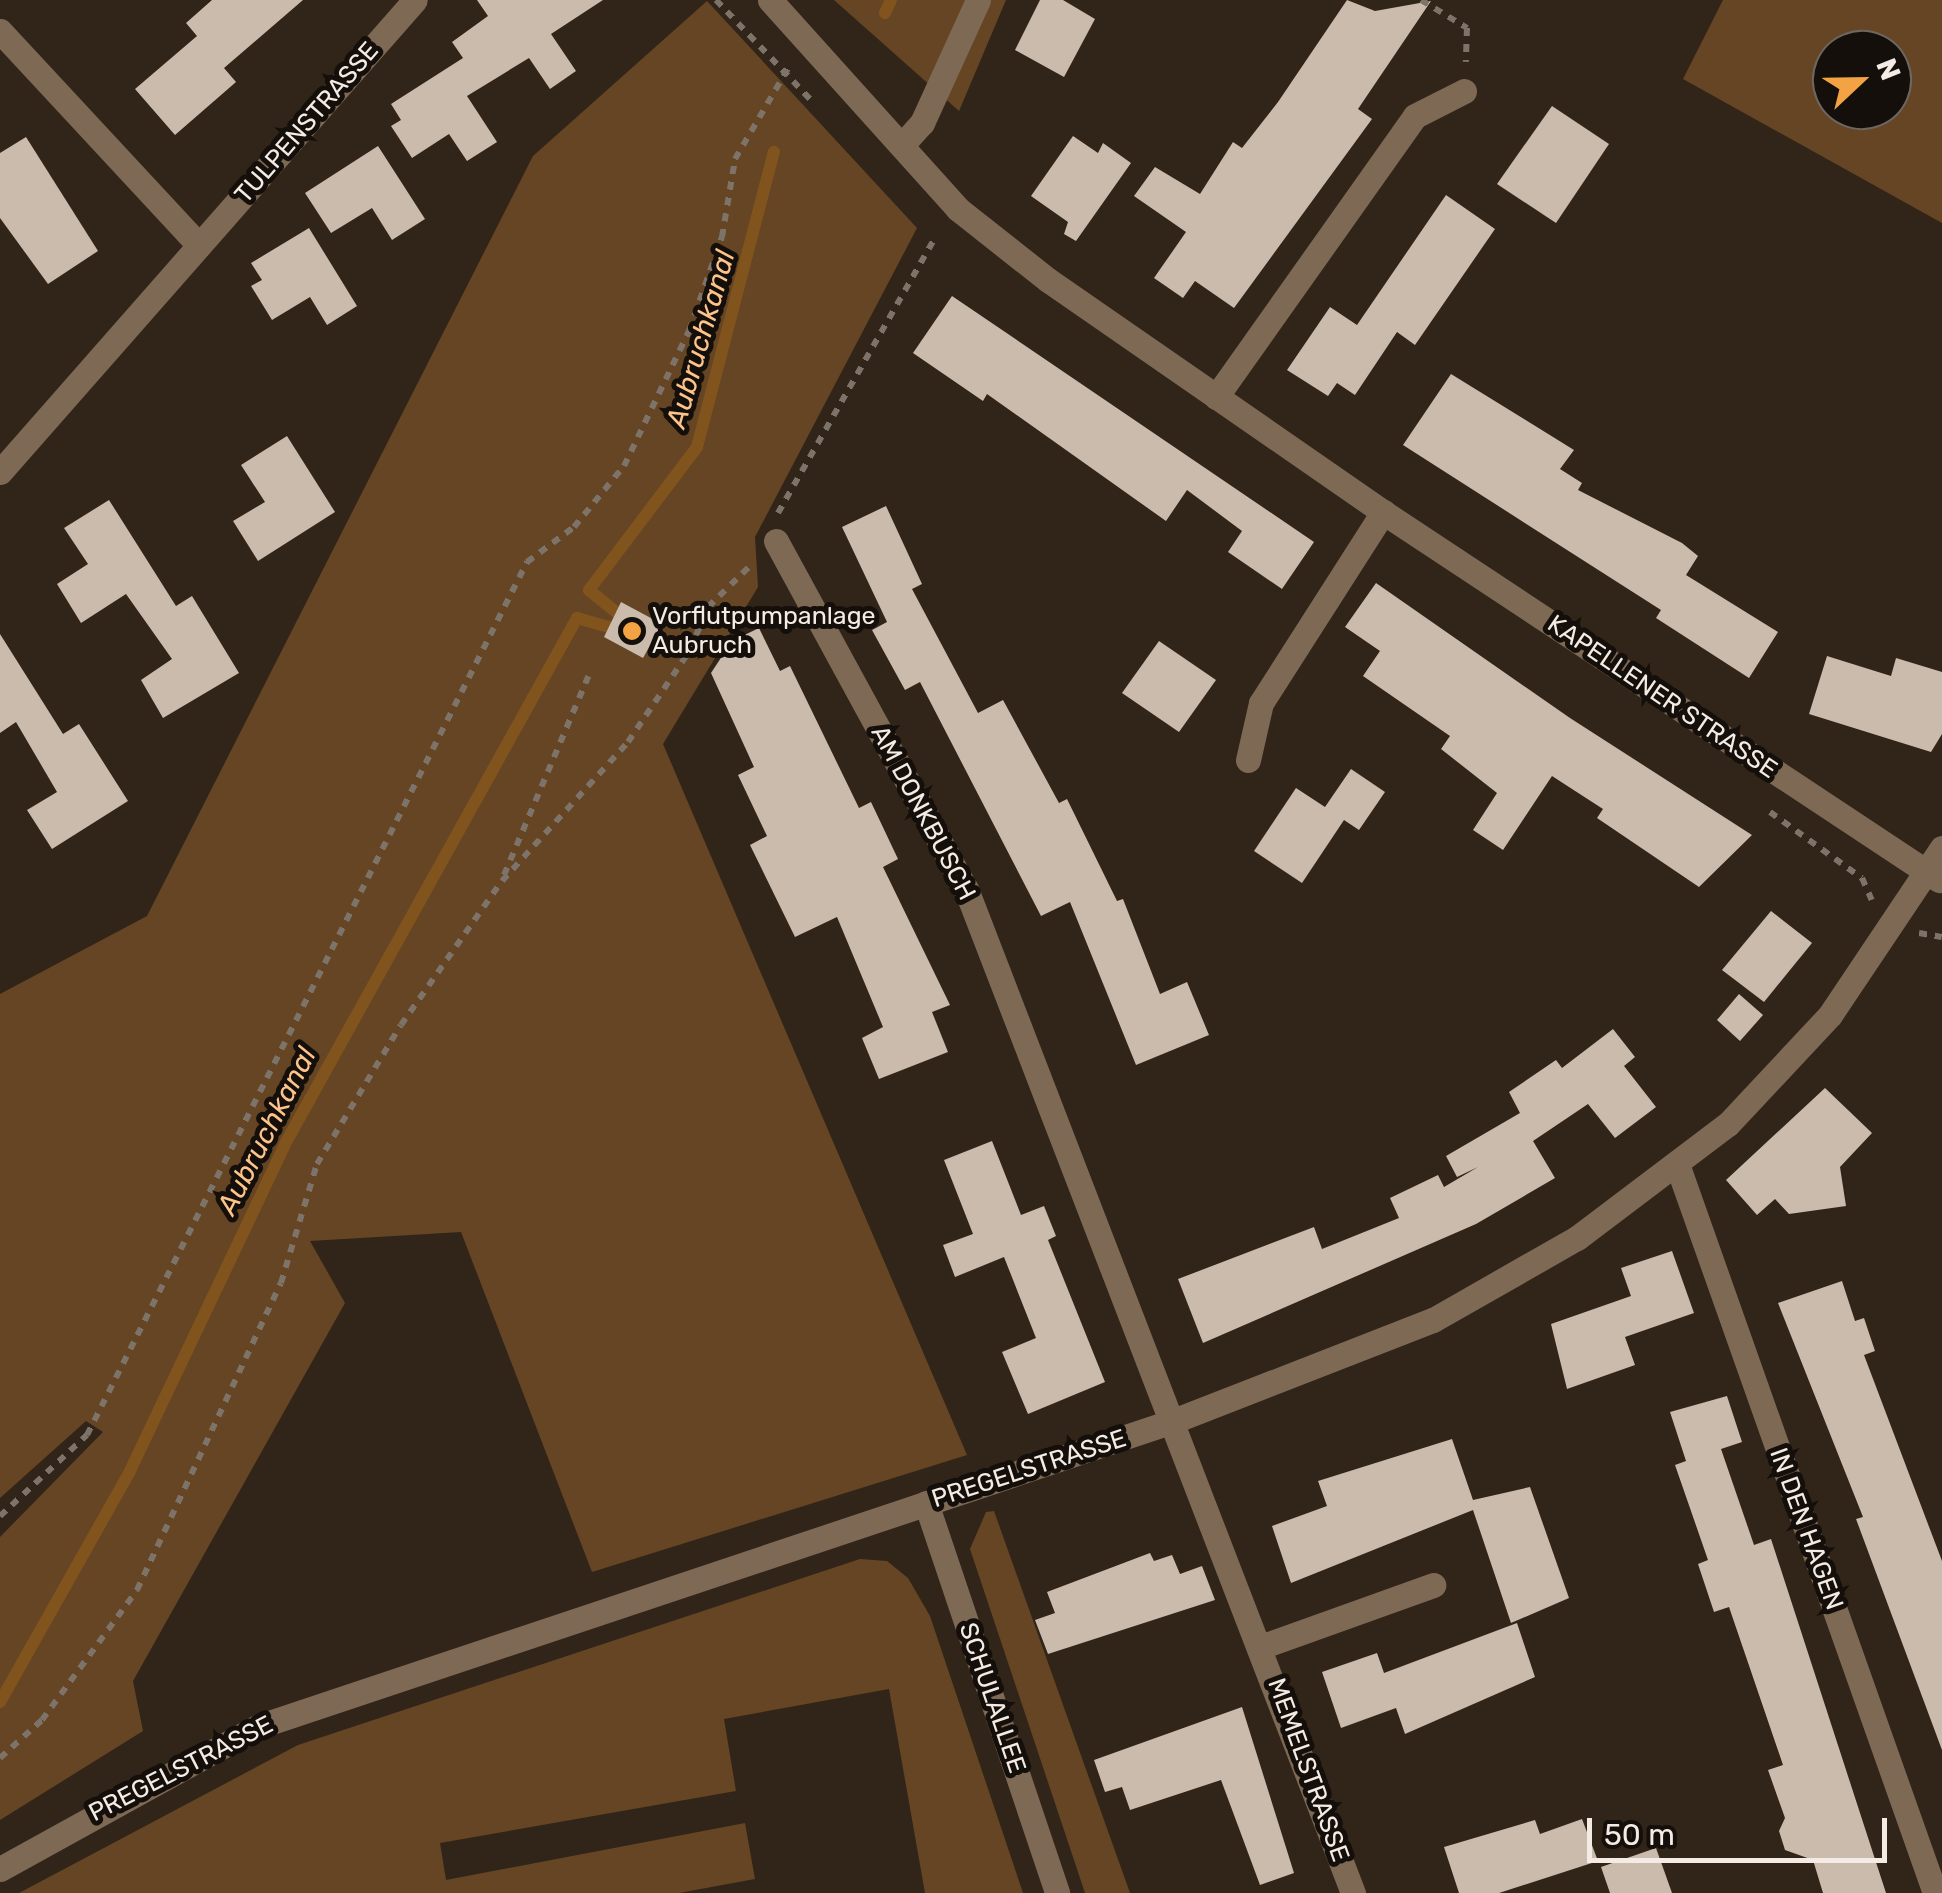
<!DOCTYPE html>
<html>
<head>
<meta charset="utf-8">
<style>
  body { margin:0 }
  #map { position:relative; width:1942px; height:1893px; overflow:hidden; background:#312519; font-family:Rubik,sans-serif }
  div>[style] { position:absolute }
  [style*='--x'] { left:calc(var(--x)*1px); top:calc(var(--y)*1px); width:calc(var(--w)*1px); rotate:calc(var(--a)*1deg) }
  .green>* { inset:0; background:#654524 }
  .stream>* { height:12px; margin:-6px; padding:0 6px; transform-origin:6px; border-radius:6px; background:#82541d }
  .building>* { inset:0; background:#cbbbac }
  .path>* { height:6px; margin-top:-3px; transform-origin:0; background:repeating-linear-gradient(90deg,#7d7368 0 8px,transparent 0 16px) }
  .minor>* { height:25px; margin:-12.5px; padding:0 12.5px; transform-origin:12.5px; border-radius:12.5px; background:#7e6954 }
  .dots>* { width:28px; height:28px; translate:-50% -50%; box-sizing:border-box; border:5px solid #140f0a; border-radius:50% }
  span { translate:-50% -50%; white-space:nowrap; text-align:center; line-height:1.15; -webkit-text-stroke:10px #140f0a; paint-order:stroke }
  .street-label { font-size:25px; color:#f4ece4 }
  .poi-label { font-size:25px; color:#f4ece4 }
  .left { translate:0 -50%; text-align:left }
  .water-label { font-size:28px; color:#fcc48a; font-style:italic }
  .north { position:absolute; left:1812px; top:30px; width:100px; height:100px; box-sizing:border-box; background:#140f0a; border:2px solid #6e6761; border-radius:50%; rotate:68deg; font-size:28px; font-weight:700; line-height:40px; text-align:center; color:#f4ece4 }
  .north::after { content:''; display:block; margin:auto; width:35px; height:45px; background:#f4a344; clip-path:polygon(50% 0,100% 100%,50% 72%,0 100%) }
  .scale { position:absolute; left:1587px; top:1818px; width:300px; height:45px; box-sizing:border-box; border:5px solid #f4ece4; border-top:0; padding-left:12px; font-size:30px; line-height:35px; white-space:nowrap; color:#f4ece4; -webkit-text-stroke:8px #140f0a; paint-order:stroke }
</style>
</head>
<body>
<div id="map">
  <div class="green">
    <div style="clip-path:polygon(834px 0,1006px 0,959px 111px)"></div>
    <div style="clip-path:polygon(evenodd,1723px 0,1942px 0,1942px 223px,1683px 79px,1723px 0,1832px 50px,1892px 50px,1892px 110px,1832px 110px,1832px 50px)"></div>
    <div style="clip-path:polygon(707px 1px,917px 228px,755px 537px,758px 587px,663px 744px,967px 1455px,592px 1572px,461px 1232px,310px 1241px,345px 1303px,133px 1681px,143px 1731px,0 1820px,0 1537px,103px 1432px,86px 1421px,0 1498px,0 994px,147px 916px,533px 156px)"></div>
    <div style="clip-path:polygon(994px 1511px,1130px 1893px,1085px 1893px,970px 1549px,986px 1512px)"></div>
    <div style="clip-path:polygon(860px 1559px,887px 1561px,908px 1578px,930px 1616px,1023px 1893px,925px 1893px,889px 1689px,724px 1719px,736px 1791px,440px 1843px,446px 1880px,745px 1823px,755px 1879px,679px 1893px,19px 1893px,298px 1745px)"></div>
  </div>
  <div class="stream">
    <div style="--x:885;--y:13;--w:14;--a:-65"></div>
    <div style="--x:616;--y:612;--w:35;--a:-141"></div>
    <div style="--x:589;--y:590;--w:179;--a:-52.9"></div>
    <div style="--x:697;--y:447;--w:305;--a:-75.4"></div>
    <div style="--x:0;--y:1702;--w:263;--a:-60.6"></div>
    <div style="--x:129;--y:1473;--w:364;--a:-64.6"></div>
    <div style="--x:285;--y:1144;--w:602;--a:-60.96"></div>
    <div style="--x:577;--y:618;--w:33;--a:16"></div>
  </div>
  <div class="building">
    <div style="clip-path:polygon(212px 0,303px 0,224px 68px,236px 82px,175px 135px,135px 89px,197px 36px,186px 23px)"></div>
    <div style="clip-path:polygon(477px 0,603px 0,551px 34px,576px 71px,550px 89px,529px 58px,467px 96px,497px 142px,467px 161px,449px 134px,412px 158px,391px 126px,401px 120px,391px 104px,463px 58px,452px 42px,488px 16px)"></div>
    <div style="clip-path:polygon(1040px 0,1063px 0,1095px 19px,1064px 77px,1015px 50px)"></div>
    <div style="clip-path:polygon(1347px 0,1375px 11px,1431px 1px,1358px 109px,1372px 119px,1234px 308px,1195px 281px,1183px 298px,1154px 278px,1186px 232px,1134px 196px,1155px 167px,1200px 194px,1233px 142px,1242px 148px,1278px 102px)"></div>
    <div style="clip-path:polygon(1552px 106px,1609px 144px,1556px 223px,1497px 184px)"></div>
    <div style="clip-path:polygon(1073px 136px,1098px 153px,1103px 143px,1131px 163px,1076px 241px,1064px 234px,1068px 222px,1031px 196px)"></div>
    <div style="clip-path:polygon(26px 137px,98px 251px,48px 284px,0 218px,0 153px)"></div>
    <div style="clip-path:polygon(378px 146px,425px 219px,392px 240px,372px 208px,331px 233px,305px 193px)"></div>
    <div style="clip-path:polygon(1446px 195px,1495px 229px,1415px 345px,1397px 332px,1355px 395px,1337px 383px,1328px 396px,1287px 370px,1330px 307px,1357px 325px)"></div>
    <div style="clip-path:polygon(309px 228px,357px 306px,327px 325px,310px 297px,272px 320px,251px 286px,262px 280px,251px 263px)"></div>
    <div style="clip-path:polygon(952px 296px,1314px 542px,1282px 589px,1228px 552px,1242px 531px,1187px 490px,1166px 521px,987px 394px,983px 401px,913px 353px)"></div>
    <div style="clip-path:polygon(1451px 374px,1574px 450px,1560px 469px,1582px 483px,1578px 490px,1682px 543px,1698px 556px,1686px 575px,1778px 632px,1749px 678px,1656px 618px,1661px 610px,1403px 445px)"></div>
    <div style="clip-path:polygon(287px 436px,335px 512px,258px 561px,233px 521px,265px 502px,241px 465px)"></div>
    <div style="clip-path:polygon(109px 500px,176px 606px,192px 596px,239px 673px,163px 718px,141px 680px,172px 659px,126px 594px,81px 623px,57px 584px,88px 564px,64px 528px)"></div>
    <div style="clip-path:polygon(886px 506px,922px 584px,912px 589px,978px 713px,1003px 700px,1059px 803px,1067px 799px,1117px 901px,1123px 899px,1160px 994px,1187px 982px,1209px 1035px,1136px 1065px,1070px 902px,1041px 916px,920px 682px,905px 690px,872px 630px,887px 622px,842px 527px)"></div>
    <div style="clip-path:polygon(1376px 583px,1570px 718px,1752px 835px,1699px 887px,1597px 818px,1603px 809px,1552px 776px,1503px 850px,1473px 830px,1497px 793px,1441px 749px,1450px 736px,1363px 676px,1380px 651px,1345px 627px)"></div>
    <div style="clip-path:polygon(621px 602px,662px 624px,643px 658px,604px 637px)"></div>
    <div style="clip-path:polygon(759px 628px,780px 671px,790px 666px,859px 808px,871px 802px,898px 859px,883px 867px,950px 1005px,932px 1012px,948px 1052px,879px 1079px,862px 1038px,883px 1027px,837px 917px,795px 937px,750px 845px,767px 836px,738px 775px,754px 767px,711px 673px,732px 641px)"></div>
    <div style="clip-path:polygon(0 634px,63px 734px,79px 724px,128px 801px,52px 849px,27px 810px,57px 792px,16px 722px,0 733px)"></div>
    <div style="clip-path:polygon(1159px 641px,1216px 680px,1179px 732px,1122px 693px)"></div>
    <div style="clip-path:polygon(1827px 656px,1891px 676px,1896px 658px,1942px 672px,1942px 734px,1931px 752px,1809px 714px)"></div>
    <div style="clip-path:polygon(1351px 769px,1385px 792px,1359px 830px,1344px 820px,1302px 883px,1254px 851px,1296px 788px,1325px 807px)"></div>
    <div style="clip-path:polygon(1771px 911px,1812px 943px,1764px 1002px,1722px 970px)"></div>
    <div style="clip-path:polygon(1739px 994px,1763px 1015px,1740px 1041px,1717px 1020px)"></div>
    <div style="clip-path:polygon(1613px 1029px,1635px 1057px,1624px 1066px,1656px 1107px,1615px 1138px,1588px 1104px,1533px 1141px,1555px 1178px,1476px 1224px,1203px 1343px,1178px 1279px,1314px 1227px,1322px 1249px,1399px 1218px,1390px 1198px,1438px 1175px,1444px 1187px,1478px 1167px,1457px 1177px,1446px 1156px,1520px 1113px,1509px 1092px,1556px 1060px,1562px 1068px)"></div>
    <div style="clip-path:polygon(1825px 1088px,1872px 1133px,1840px 1167px,1846px 1206px,1789px 1214px,1775px 1199px,1757px 1215px,1726px 1180px)"></div>
    <div style="clip-path:polygon(992px 1141px,1021px 1215px,1044px 1206px,1056px 1236px,1048px 1240px,1105px 1382px,1028px 1414px,1002px 1352px,1036px 1338px,1004px 1257px,955px 1277px,943px 1245px,973px 1234px,944px 1160px)"></div>
    <div style="clip-path:polygon(1672px 1251px,1694px 1313px,1625px 1337px,1635px 1365px,1567px 1389px,1551px 1324px,1631px 1296px,1621px 1268px)"></div>
    <div style="clip-path:polygon(1842px 1281px,1855px 1321px,1864px 1318px,1875px 1351px,1864px 1355px,1942px 1561px,1942px 1750px,1856px 1519px,1863px 1517px,1778px 1303px)"></div>
    <div style="clip-path:polygon(1727px 1396px,1742px 1442px,1721px 1449px,1754px 1545px,1771px 1539px,1886px 1893px,1823px 1893px,1813px 1860px,1785px 1850px,1779px 1831px,1785px 1818px,1768px 1770px,1783px 1765px,1729px 1607px,1714px 1612px,1698px 1564px,1708px 1560px,1675px 1465px,1686px 1461px,1670px 1412px)"></div>
    <div style="clip-path:polygon(1452px 1439px,1473px 1500px,1530px 1487px,1569px 1598px,1511px 1623px,1473px 1510px,1291px 1583px,1272px 1526px,1327px 1506px,1318px 1481px)"></div>
    <div style="clip-path:polygon(1150px 1553px,1154px 1561px,1172px 1555px,1180px 1574px,1202px 1566px,1215px 1600px,1048px 1654px,1035px 1620px,1055px 1613px,1047px 1592px)"></div>
    <div style="clip-path:polygon(1517px 1623px,1535px 1677px,1405px 1734px,1396px 1708px,1341px 1728px,1322px 1672px,1377px 1653px,1384px 1673px)"></div>
    <div style="clip-path:polygon(1242px 1707px,1294px 1873px,1260px 1885px,1221px 1780px,1130px 1810px,1122px 1787px,1105px 1792px,1094px 1760px)"></div>
    <div style="clip-path:polygon(1582px 1819px,1598px 1861px,1499px 1893px,1459px 1893px,1444px 1847px,1535px 1820px,1540px 1834px)"></div>
    <div style="clip-path:polygon(1656px 1848px,1672px 1893px,1610px 1893px,1601px 1867px)"></div>
  </div>
  <div class="path">
    <div style="--x:716;--y:0;--w:139;--a:46.5"></div>
    <div style="--x:1421;--y:0;--w:54;--a:31.3"></div>
    <div style="--x:1467;--y:28;--w:34;--a:92"></div>
    <div style="--x:778;--y:513;--w:319;--a:-60.3"></div>
    <div style="--x:1770;--y:812;--w:113;--a:35.7"></div>
    <div style="--x:1862;--y:878;--w:24;--a:66"></div>
    <div style="--x:504;--y:875;--w:217;--a:-67"></div>
    <div style="--x:1919;--y:933;--w:23;--a:10"></div>
    <div style="--x:0;--y:1516;--w:119;--a:-43"></div>
    <div style="--x:87;--y:1435;--w:978;--a:-63.25"></div>
    <div style="--x:527;--y:562;--w:59;--a:-36.7"></div>
    <div style="--x:574;--y:527;--w:79;--a:-50.7"></div>
    <div style="--x:624;--y:466;--w:150;--a:-64.3"></div>
    <div style="--x:689;--y:331;--w:100;--a:-70.7"></div>
    <div style="--x:722;--y:237;--w:79;--a:-80.5"></div>
    <div style="--x:735;--y:159;--w:109;--a:-59.7"></div>
    <div style="--x:0;--y:1758;--w:57;--a:-42.1"></div>
    <div style="--x:42;--y:1720;--w:161;--a:-53.8"></div>
    <div style="--x:137;--y:1590;--w:339;--a:-64.9"></div>
    <div style="--x:281;--y:1283;--w:124;--a:-73.2"></div>
    <div style="--x:317;--y:1164;--w:162;--a:-58.9"></div>
    <div style="--x:401;--y:1025;--w:176;--a:-55"></div>
    <div style="--x:502;--y:881;--w:188;--a:-47.8"></div>
    <div style="--x:628;--y:742;--w:111;--a:-56"></div>
    <div style="--x:690;--y:650;--w:47;--a:-67.3"></div>
    <div style="--x:708;--y:607;--w:62;--a:-44.3"></div>
  </div>
  <div class="minor">
    <div style="--x:770;--y:0;--w:281;--a:48"></div>
    <div style="--x:958;--y:209;--w:115;--a:38.3"></div>
    <div style="--x:1048;--y:280;--w:407;--a:34.7"></div>
    <div style="--x:1383;--y:512;--w:667;--a:33.5"></div>
    <div style="--x:0;--y:31;--w:292;--a:47.1"></div>
    <div style="--x:902;--y:145;--w:30;--a:-48"></div>
    <div style="--x:922;--y:123;--w:135;--a:-65.5"></div>
    <div style="--x:1216;--y:397;--w:344;--a:-54.7"></div>
    <div style="--x:1415;--y:116;--w:55;--a:-27"></div>
    <div style="--x:0;--y:472;--w:628;--a:-48.68"></div>
    <div style="--x:776;--y:541;--w:396;--a:61.4"></div>
    <div style="--x:966;--y:889;--w:1076;--a:68.92"></div>
    <div style="--x:1248;--y:760;--w:58;--a:-77.2"></div>
    <div style="--x:1261;--y:703;--w:227;--a:-57.4"></div>
    <div style="--x:1677;--y:1164;--w:773;--a:70.51"></div>
    <div style="--x:926;--y:1503;--w:411;--a:71.4"></div>
    <div style="--x:1263;--y:1646;--w:181;--a:-19.7"></div>
    <div style="--x:0;--y:1869;--w:294;--a:-28.9"></div>
    <div style="--x:257;--y:1727;--w:969;--a:-18.47"></div>
    <div style="--x:1176;--y:1420;--w:276;--a:-21.3"></div>
    <div style="--x:1433;--y:1320;--w:166;--a:-29.7"></div>
    <div style="--x:1577;--y:1238;--w:189;--a:-37.1"></div>
    <div style="--x:1728;--y:1124;--w:149;--a:-46.9"></div>
    <div style="--x:1830;--y:1015;--w:201;--a:-56.2"></div>
  </div>
  <div class="dots">
    <div style="left:632px;top:631px;background:#f4a344"></div>
  </div>
  <div class="street-label">
    <span style="left:307px;top:123px;rotate:-49deg">TULPENSTRASSE</span>
    <span style="left:1662px;top:697px;rotate:34deg">KAPELLENER STRASSE</span>
    <span style="left:923px;top:813px;rotate:62deg">AM DONKBUSCH</span>
    <span style="left:1029px;top:1469px;rotate:-18deg">PREGELSTRASSE</span>
    <span style="left:1806px;top:1529px;rotate:70deg">IN DEN HAGEN</span>
    <span style="left:992px;top:1698px;rotate:71deg">SCHULALLEE</span>
    <span style="left:181px;top:1769px;rotate:-27deg">PREGELSTRASSE</span>
    <span style="left:1308px;top:1770px;rotate:70deg">MEMELSTRASSE</span>
  </div>
  <div class="poi-label">
    <span class="left" style="left:652px;top:631px">Vorflutpumpanlage<br>Aubruch</span>
  </div>
  <div class="water-label">
    <span style="left:701px;top:339px;rotate:-74deg">Aubruchkanal</span>
    <span style="left:267px;top:1131px;rotate:-63deg">Aubruchkanal</span>
  </div>
  <div class="north">N</div>
  <div class="scale">50 m</div>
</div>
</body>
</html>
